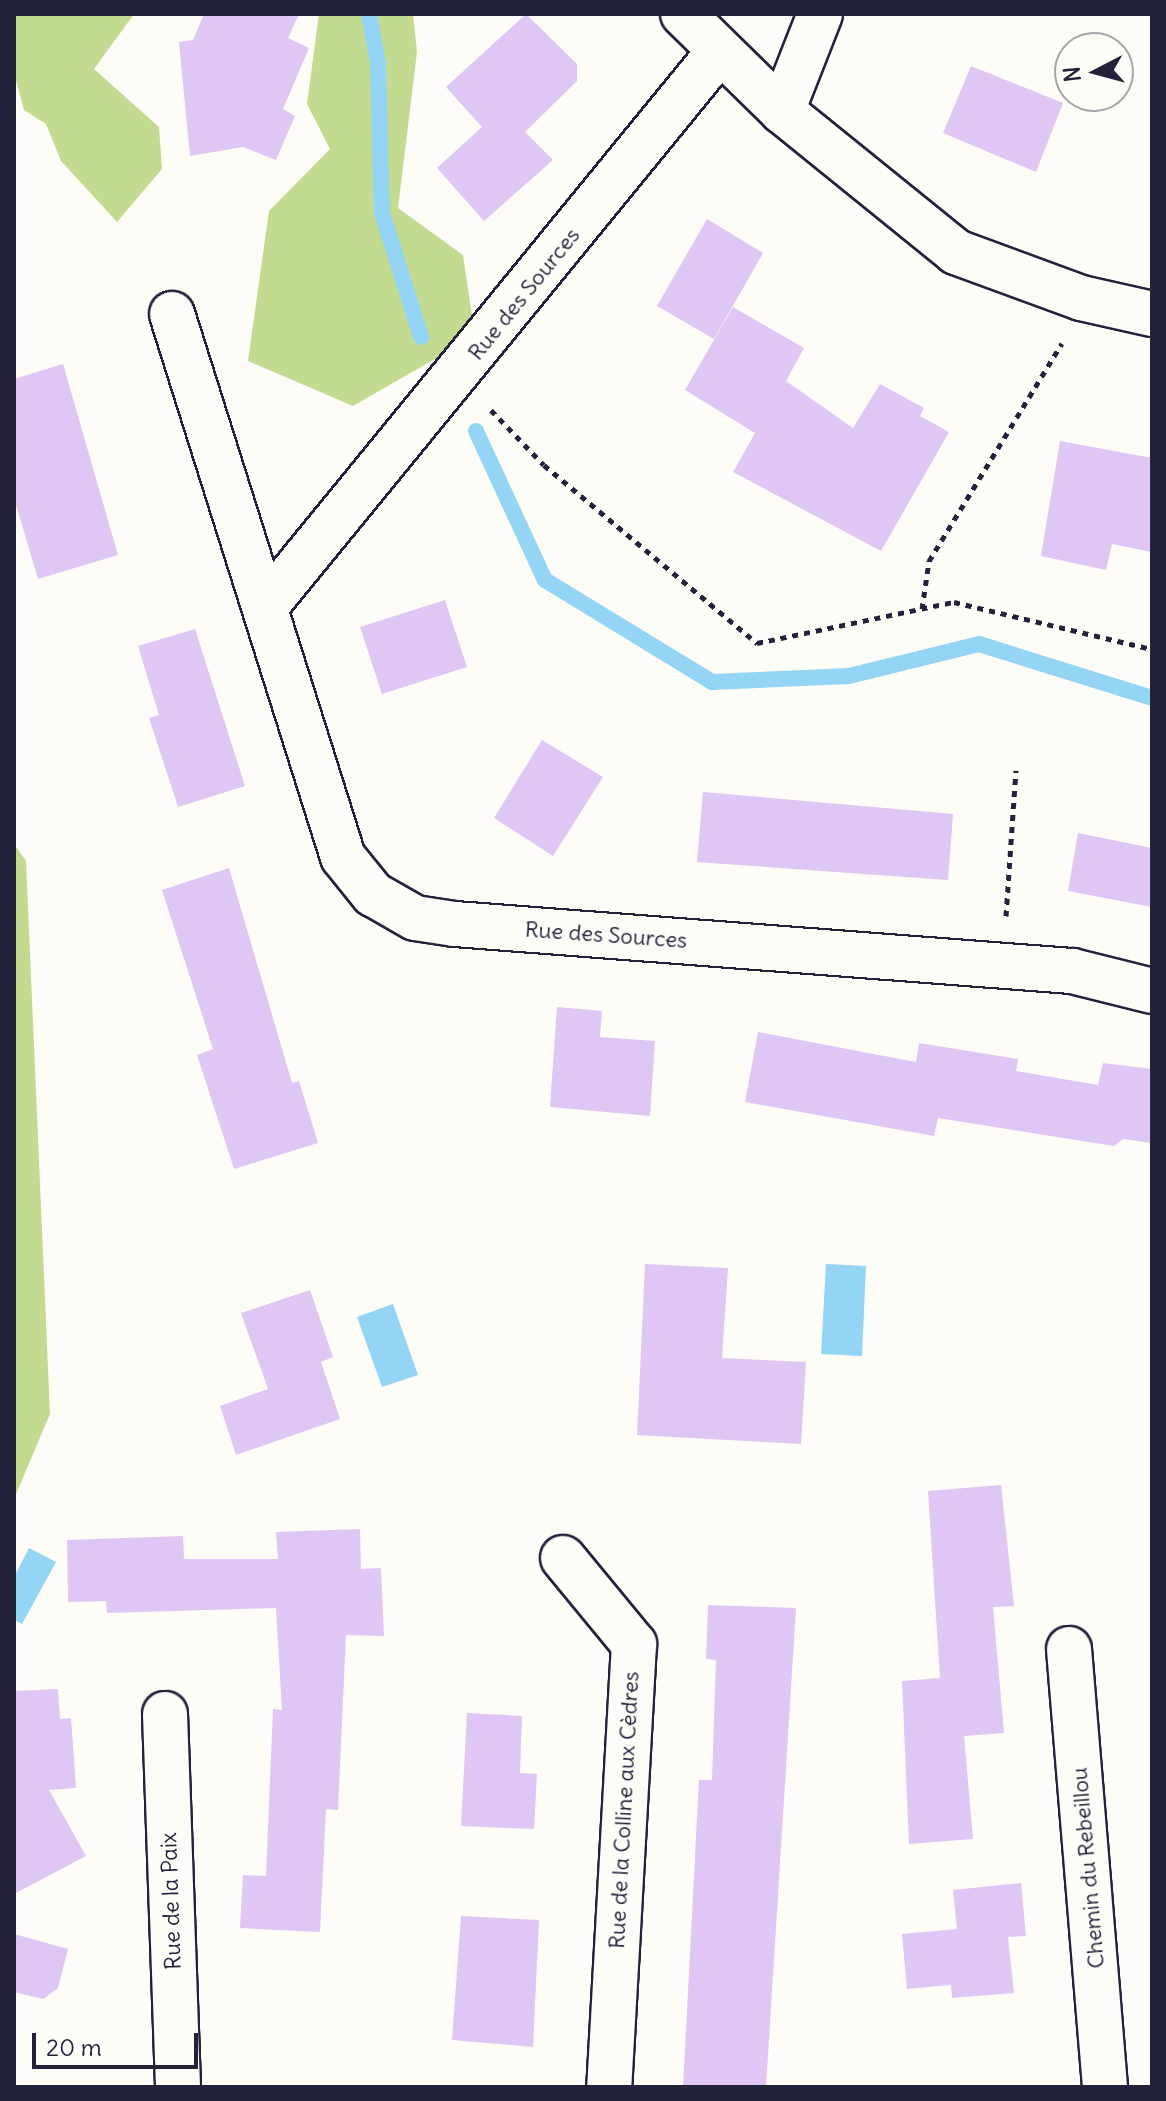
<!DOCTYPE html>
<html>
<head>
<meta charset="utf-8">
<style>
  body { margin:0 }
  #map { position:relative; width:1166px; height:2101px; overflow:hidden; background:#fdfcf7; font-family:Delius,sans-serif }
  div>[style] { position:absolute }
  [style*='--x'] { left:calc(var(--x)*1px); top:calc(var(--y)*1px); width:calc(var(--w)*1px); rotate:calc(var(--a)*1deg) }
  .green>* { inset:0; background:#c3db91 }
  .water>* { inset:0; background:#94d4f5 }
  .stream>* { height:16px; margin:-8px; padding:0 8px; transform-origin:8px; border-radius:8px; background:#94d4f5 }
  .building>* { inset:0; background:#dfc6f5 }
  .path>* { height:5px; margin-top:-2.5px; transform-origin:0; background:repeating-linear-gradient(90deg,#22223b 0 6px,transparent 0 12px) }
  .roads { filter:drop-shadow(2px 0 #22223b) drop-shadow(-2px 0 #22223b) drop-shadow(0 2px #22223b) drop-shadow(0 -2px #22223b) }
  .minor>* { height:44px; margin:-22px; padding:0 22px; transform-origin:22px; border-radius:22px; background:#fdfcf7 }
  span { translate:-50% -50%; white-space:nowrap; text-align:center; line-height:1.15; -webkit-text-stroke:6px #fdfcf7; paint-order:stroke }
  .street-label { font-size:22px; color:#22223b }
  .frame { position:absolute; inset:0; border:16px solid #22223b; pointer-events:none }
  .north { position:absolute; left:1054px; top:32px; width:80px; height:80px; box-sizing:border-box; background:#fdfcf7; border:2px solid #a5a5ac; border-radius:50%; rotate:264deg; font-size:22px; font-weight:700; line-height:32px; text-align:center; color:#22223b }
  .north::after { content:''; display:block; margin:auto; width:28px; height:36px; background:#22223b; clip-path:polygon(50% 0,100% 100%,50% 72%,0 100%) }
  .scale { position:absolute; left:32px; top:2033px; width:166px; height:36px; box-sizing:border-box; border:4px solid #22223b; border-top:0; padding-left:10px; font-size:24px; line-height:28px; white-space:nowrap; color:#22223b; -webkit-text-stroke:6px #fdfcf7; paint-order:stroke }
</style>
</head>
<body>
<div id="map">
  <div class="green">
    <div style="clip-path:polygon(14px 14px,134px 14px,94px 69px,159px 127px,162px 169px,117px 222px,61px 161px,46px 124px,24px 110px,14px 73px)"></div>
    <div style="clip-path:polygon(319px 14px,413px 14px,417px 52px,398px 208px,463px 255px,475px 336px,353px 406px,248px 361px,269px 211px,330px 149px,307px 104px)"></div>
    <div style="clip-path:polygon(14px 844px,26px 861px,50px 1414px,14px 1499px)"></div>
  </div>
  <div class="water">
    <div style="clip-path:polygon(826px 1264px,866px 1266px,862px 1356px,821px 1354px)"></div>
    <div style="clip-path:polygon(393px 1304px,418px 1375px,382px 1387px,357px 1317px)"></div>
    <div style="clip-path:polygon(29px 1548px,56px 1562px,22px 1624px,14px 1620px,14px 1577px)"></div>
  </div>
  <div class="stream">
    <div style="--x:369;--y:14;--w:50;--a:79.6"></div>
    <div style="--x:378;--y:63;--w:150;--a:88.5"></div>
    <div style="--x:382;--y:213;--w:130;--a:72.5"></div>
    <div style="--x:476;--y:431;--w:164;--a:65.2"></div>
    <div style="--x:545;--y:580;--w:196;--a:31.4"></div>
    <div style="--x:712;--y:682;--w:137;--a:-2.5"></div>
    <div style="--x:849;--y:676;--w:134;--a:-13.8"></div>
    <div style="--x:979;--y:644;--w:181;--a:17.3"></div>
  </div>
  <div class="building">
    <div style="clip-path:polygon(204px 14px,299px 14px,288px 38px,309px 48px,283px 109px,295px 116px,276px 160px,243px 147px,190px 156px,179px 42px,193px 40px)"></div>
    <div style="clip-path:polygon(526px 14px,577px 64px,577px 81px,525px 132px,553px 160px,484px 221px,437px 168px,482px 127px,446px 87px)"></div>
    <div style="clip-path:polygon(971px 66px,1063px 103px,1036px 172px,943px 133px)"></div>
    <div style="clip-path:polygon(707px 219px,763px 253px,714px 339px,657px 306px)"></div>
    <div style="clip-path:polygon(733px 307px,804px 348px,786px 381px,853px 428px,880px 384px,924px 408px,920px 416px,949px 432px,881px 551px,733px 472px,755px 433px,685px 390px)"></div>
    <div style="clip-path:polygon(63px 364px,118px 555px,38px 579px,14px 498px,14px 379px)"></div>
    <div style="clip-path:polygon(1060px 441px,1152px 458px,1152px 552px,1112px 544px,1106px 570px,1041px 556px)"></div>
    <div style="clip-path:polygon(445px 600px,467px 667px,382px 694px,360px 627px)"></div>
    <div style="clip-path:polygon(195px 629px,245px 786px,178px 807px,149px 718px,159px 715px,138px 646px)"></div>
    <div style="clip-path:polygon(542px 740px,603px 777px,553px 856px,494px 818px)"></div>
    <div style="clip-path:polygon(703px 792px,953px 814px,948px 880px,697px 862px)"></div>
    <div style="clip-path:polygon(1078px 833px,1152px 848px,1152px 907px,1068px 891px)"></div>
    <div style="clip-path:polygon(229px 868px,292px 1083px,299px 1081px,318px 1143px,234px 1169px,197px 1055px,213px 1049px,162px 890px)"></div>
    <div style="clip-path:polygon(557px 1007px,602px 1011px,600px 1037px,655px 1041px,650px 1116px,550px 1107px)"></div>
    <div style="clip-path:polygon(758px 1032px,916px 1062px,919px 1043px,1018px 1059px,1016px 1071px,1098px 1085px,1103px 1063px,1152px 1069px,1152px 1143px,1123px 1139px,1114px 1146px,938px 1118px,934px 1136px,745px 1102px)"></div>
    <div style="clip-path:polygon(645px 1264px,728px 1268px,722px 1358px,806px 1362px,801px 1444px,637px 1435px)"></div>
    <div style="clip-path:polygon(310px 1290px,333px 1357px,321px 1362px,340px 1419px,236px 1455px,220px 1406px,268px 1389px,241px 1313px)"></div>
    <div style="clip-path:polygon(1001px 1485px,1014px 1606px,993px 1607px,1004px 1733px,964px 1736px,973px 1839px,909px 1844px,902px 1681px,940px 1678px,928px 1491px)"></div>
    <div style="clip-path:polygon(360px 1529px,361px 1569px,381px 1568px,384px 1636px,346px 1635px,338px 1810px,326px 1809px,320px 1932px,240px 1928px,243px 1875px,266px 1876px,273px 1709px,282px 1710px,276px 1608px,107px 1613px,106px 1601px,68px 1602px,67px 1540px,183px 1536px,184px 1559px,278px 1559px,276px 1532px)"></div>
    <div style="clip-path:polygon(708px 1605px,796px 1608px,766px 2087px,683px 2087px,699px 1780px,712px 1780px,716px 1660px,706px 1659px)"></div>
    <div style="clip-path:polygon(58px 1689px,60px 1719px,71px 1718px,76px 1788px,49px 1790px,86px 1856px,14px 1894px,14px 1691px)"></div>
    <div style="clip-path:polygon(467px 1713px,522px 1716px,520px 1773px,537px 1774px,534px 1829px,461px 1826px)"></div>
    <div style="clip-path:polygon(1021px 1883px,1026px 1936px,1008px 1937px,1014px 1993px,952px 1998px,951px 1985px,907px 1989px,902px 1934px,957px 1929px,953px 1890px)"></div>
    <div style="clip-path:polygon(461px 1916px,539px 1920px,533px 2047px,452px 2040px)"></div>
    <div style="clip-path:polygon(14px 1934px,68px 1949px,58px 1988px,43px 1999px,14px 1992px)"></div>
  </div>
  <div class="path">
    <div style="--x:491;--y:410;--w:76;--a:46.1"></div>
    <div style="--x:544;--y:465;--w:278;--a:39.9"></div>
    <div style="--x:757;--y:643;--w:201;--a:-11.8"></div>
    <div style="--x:954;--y:602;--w:204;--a:13.4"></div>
    <div style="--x:922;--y:609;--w:49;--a:-81.7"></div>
    <div style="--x:929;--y:561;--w:255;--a:-58.6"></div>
    <div style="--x:1006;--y:916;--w:146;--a:-86.1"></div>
  </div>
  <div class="roads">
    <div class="minor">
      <div style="--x:683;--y:14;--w:139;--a:44.4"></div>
      <div style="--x:782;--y:111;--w:224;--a:39"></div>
      <div style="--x:956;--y:252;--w:133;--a:20.2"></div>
      <div style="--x:1081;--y:298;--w:73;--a:12.7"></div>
      <div style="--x:782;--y:111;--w:104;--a:-68.6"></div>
      <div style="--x:172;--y:314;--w:569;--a:72.52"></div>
      <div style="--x:343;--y:857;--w:48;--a:51"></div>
      <div style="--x:373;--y:894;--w:48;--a:29.7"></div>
      <div style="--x:415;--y:918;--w:40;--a:8.5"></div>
      <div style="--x:455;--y:924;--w:619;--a:4.36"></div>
      <div style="--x:1072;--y:971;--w:82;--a:14"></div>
      <div style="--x:265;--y:607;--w:717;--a:-50.72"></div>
      <div style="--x:563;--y:1558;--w:112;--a:50.5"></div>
      <div style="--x:634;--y:1644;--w:444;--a:93.2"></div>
      <div style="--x:1069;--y:1649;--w:439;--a:85.3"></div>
      <div style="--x:165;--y:1714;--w:373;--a:88"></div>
    </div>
  </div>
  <div class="street-label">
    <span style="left:524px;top:294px;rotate:-51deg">Rue des Sources</span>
    <span style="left:606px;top:935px;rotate:4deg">Rue des Sources</span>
    <span style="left:624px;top:1810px;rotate:-87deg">Rue de la Colline aux Cèdres</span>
    <span style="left:1088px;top:1868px;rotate:-95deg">Chemin du Rebeillou</span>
    <span style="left:171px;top:1901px;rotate:-92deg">Rue de la Paix</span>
  </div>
  <div class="frame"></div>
  <div class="north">N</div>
  <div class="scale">20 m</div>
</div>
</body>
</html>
